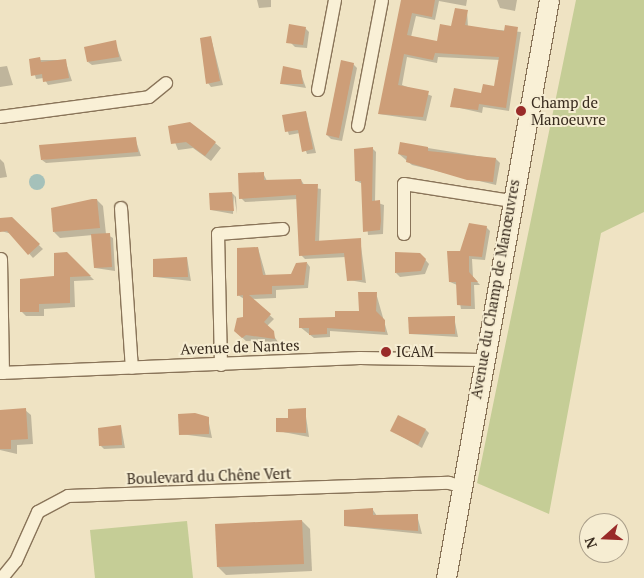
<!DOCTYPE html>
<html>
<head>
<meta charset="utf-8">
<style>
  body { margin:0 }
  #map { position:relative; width:644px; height:578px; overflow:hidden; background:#efe3c3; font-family:"PT Serif",serif }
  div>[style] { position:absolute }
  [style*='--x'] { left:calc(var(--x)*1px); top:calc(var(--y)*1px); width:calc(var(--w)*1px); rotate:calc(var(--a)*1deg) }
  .green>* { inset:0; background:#c5cd96 }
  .water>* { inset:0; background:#a5c1ba }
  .round { border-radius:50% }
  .shadow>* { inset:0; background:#0003 }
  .building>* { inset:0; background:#cd9e78 }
  .roads { filter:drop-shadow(1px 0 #897459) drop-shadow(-1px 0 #897459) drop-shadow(0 1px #897459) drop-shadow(0 -1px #897459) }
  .street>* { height:12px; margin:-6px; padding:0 6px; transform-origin:6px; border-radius:6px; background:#f9f0d6 }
  .secondary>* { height:19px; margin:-9.5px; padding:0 9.5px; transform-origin:9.5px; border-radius:9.5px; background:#f9f0d6 }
  .dots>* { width:14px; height:14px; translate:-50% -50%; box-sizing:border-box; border:2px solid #f6edd2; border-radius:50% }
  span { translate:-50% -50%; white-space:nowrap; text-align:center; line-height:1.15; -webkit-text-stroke:4px #f6edd2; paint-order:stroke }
  .poi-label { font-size:15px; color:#382b1e }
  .left { translate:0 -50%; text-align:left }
  .street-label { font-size:15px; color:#382b1e }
  .north { position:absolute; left:579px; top:513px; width:50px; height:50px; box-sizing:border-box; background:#f6edd2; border:1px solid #aa9f8a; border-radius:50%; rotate:250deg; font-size:14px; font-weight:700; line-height:20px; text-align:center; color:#382b1e }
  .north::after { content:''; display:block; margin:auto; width:18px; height:22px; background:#992b29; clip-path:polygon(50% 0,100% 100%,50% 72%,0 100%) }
</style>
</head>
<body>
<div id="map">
  <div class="green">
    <div style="clip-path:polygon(576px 0,644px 0,644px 212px,601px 233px,549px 514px,477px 483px)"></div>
    <div style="clip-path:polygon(187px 521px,193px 578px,95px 578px,90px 530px)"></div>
  </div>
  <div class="water">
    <div class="round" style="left:29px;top:174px;width:16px;height:16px"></div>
  </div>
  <div class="shadow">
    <div style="clip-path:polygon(257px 0,271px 0,271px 7px,259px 8px)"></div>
    <div style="clip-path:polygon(402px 0,467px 0,466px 6px,439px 1px,435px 20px,416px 16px,411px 37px,438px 42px,467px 11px,468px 27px,521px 32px,509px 111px,483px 107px,482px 113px,451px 106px,495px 88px,500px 60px,438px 57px,437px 63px,407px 57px,402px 85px,432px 96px,426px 121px,379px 114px)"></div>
    <div style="clip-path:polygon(497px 0,517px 0,515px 11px,500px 8px)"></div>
    <div style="clip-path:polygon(305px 28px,309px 32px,307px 48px,295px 47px,291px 43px)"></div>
    <div style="clip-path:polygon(211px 38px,223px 85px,211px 87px,208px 83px)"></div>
    <div style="clip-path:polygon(115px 42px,122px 61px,92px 65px,88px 62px)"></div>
    <div style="clip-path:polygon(31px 60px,65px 60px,72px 81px,48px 85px,44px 78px,36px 79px)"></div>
    <div style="clip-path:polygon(353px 64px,357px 68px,342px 141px,331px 139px,327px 135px)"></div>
    <div style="clip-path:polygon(7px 66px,13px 85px,0 87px,0 67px)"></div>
    <div style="clip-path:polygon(300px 71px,306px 88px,281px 84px)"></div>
    <div style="clip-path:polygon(306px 112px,316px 153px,307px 154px,300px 133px,289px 135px,283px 116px)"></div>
    <div style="clip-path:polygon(169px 127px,215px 143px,221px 148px,211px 161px,193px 148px,178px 150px)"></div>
    <div style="clip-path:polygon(135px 138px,141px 156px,46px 163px,42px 160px)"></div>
    <div style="clip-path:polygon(372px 148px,376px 152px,375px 202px,384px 205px,383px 234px,368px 235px,363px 184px,356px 181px)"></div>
    <div style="clip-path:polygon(428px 148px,496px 159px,500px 163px,496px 185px,412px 165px,399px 154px)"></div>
    <div style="clip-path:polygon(0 159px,4px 163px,7px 177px,0 178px)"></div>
    <div style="clip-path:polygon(263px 173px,267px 181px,301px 180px,305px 186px,321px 189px,319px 242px,360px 239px,366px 283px,349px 280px,346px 257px,305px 259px,301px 255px,298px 199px,245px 202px,241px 198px)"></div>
    <div style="clip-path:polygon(232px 193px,236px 197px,237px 214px,234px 195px,233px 214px,211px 210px)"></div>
    <div style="clip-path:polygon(97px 200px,103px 206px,106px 234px,113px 238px,115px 271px,95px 268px,93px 235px,60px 238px,54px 232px)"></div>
    <div style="clip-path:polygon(11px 218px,43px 249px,33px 258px,12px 234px,1px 231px)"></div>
    <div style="clip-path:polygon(486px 227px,490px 231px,485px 260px,472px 259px,473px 277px,480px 285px,474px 285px,475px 309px,461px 309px,457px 285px,450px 282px,461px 252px)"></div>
    <div style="clip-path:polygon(258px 248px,266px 276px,292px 275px,307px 263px,310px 267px,308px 288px,276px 290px,276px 298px,251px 299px,274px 319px,267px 326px,278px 342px,246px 341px,235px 331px,244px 319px,244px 299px,238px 295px)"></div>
    <div style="clip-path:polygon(67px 253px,94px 280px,74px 281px,75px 307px,44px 309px,44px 316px,26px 316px,21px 311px,56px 277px)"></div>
    <div style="clip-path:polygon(420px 254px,429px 264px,425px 274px,400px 277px,396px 273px)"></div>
    <div style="clip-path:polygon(187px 258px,191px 281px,155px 277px)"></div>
    <div style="clip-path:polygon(376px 293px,388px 335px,330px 331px,330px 337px,314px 338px,300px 327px,360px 312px)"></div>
    <div style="clip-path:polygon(454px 317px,458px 337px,410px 334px)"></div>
    <div style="clip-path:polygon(0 410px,25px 410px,31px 415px,33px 444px,17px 445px,17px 454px,0 450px)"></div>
    <div style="clip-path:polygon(305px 410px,309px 437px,278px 431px)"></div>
    <div style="clip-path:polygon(208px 418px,212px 438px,180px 434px)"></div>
    <div style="clip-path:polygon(121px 426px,125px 448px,104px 449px,100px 445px)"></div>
    <div style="clip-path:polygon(426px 430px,429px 433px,422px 448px,392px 431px)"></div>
    <div style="clip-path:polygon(373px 510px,377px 516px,417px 515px,422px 534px,345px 526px)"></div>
    <div style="clip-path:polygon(302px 521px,310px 529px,312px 571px,226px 575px,218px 567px)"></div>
  </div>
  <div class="building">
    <div style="clip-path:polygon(401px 0,435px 0,432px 17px,412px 13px,407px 35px,437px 41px,440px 24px,451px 26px,455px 8px,468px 10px,465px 25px,504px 31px,505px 25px,518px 27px,506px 108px,479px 104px,478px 110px,450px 107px,454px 88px,481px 93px,483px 84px,494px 86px,499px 57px,435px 53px,433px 60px,404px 54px,398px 85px,429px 91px,423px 117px,378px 114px)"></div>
    <div style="clip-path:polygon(289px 24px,306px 27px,303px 45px,286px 43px)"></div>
    <div style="clip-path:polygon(211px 36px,220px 81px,206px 84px,200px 38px)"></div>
    <div style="clip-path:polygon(116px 40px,119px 57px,87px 62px,84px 47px)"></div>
    <div style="clip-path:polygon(40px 57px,41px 62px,66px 59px,69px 78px,43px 82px,42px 74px,31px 76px,29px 59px)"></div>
    <div style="clip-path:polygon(341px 60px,354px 63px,339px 138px,326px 135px)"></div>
    <div style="clip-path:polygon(283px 66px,301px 70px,303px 84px,280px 84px)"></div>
    <div style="clip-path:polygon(306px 111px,313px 149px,302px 152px,298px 130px,285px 132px,282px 115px)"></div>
    <div style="clip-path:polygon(190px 122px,216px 142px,205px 156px,186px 142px,171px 144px,168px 126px)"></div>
    <div style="clip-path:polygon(136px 137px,138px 152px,41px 160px,39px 145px)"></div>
    <div style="clip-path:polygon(400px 142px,428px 147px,428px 151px,496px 158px,493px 182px,467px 180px,406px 162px,407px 156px,398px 154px)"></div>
    <div style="clip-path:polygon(373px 147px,372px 201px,380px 200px,381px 221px,380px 230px,363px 232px,361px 181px,355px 181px,354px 149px)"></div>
    <div style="clip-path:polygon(264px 172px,264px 180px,301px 179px,302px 184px,318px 184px,315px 241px,361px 238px,362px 280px,347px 281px,344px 253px,299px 256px,296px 195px,239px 199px,238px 173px)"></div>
    <div style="clip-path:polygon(232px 192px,234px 211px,210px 210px,209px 193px)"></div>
    <div style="clip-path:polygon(92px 199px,97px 199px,100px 228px,53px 232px,51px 208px)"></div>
    <div style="clip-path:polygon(12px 217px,40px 244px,28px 255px,7px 231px,0 232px,0 218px)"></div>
    <div style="clip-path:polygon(469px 223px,487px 226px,482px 257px,469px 256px,469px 272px,478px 282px,471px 282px,471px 306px,457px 305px,456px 282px,449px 282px,447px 251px,460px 251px)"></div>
    <div style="clip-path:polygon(110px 233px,112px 267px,94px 268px,91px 234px)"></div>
    <div style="clip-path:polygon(258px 247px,263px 275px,291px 274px,296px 263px,307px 262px,304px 285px,272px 286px,272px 294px,249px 295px,271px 314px,264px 322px,274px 331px,275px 339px,246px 335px,242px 338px,234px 331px,237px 318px,243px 317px,243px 295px,237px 296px,237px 248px)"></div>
    <div style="clip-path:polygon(67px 252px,91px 276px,70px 277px,70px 303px,39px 304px,39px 312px,20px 312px,20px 279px,54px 276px,54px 253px)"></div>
    <div style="clip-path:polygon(395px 252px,420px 253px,426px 259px,421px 271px,395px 273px)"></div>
    <div style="clip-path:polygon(187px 257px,188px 277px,153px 277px,153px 259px)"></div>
    <div style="clip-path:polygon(358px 292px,377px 292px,376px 311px,385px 320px,385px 332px,327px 328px,327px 334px,309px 335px,309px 328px,299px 328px,299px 318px,335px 317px,335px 311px,359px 311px)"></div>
    <div style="clip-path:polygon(455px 316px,455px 334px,409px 334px,408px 317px)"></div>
    <div style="clip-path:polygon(26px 408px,28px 439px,11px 440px,11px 449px,0 449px,0 410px)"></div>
    <div style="clip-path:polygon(306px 408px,306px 433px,276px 432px,276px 418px,288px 418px,288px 409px)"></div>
    <div style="clip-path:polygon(195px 413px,209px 417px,209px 434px,179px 435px,178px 414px)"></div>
    <div style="clip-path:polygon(398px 415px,426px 429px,418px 445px,390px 431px)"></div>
    <div style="clip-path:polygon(121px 425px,122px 445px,99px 446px,98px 428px)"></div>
    <div style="clip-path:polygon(373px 508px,373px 515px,418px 514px,418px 531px,344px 526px,344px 510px)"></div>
    <div style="clip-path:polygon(302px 520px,304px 564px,217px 567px,215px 524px)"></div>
  </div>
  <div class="roads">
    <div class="street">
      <div style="--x:318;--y:90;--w:92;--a:-79.3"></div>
      <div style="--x:0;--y:117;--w:150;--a:-7.6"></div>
      <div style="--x:149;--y:97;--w:22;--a:-39"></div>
      <div style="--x:358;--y:126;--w:128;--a:-79.2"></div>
      <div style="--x:121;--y:208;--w:160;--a:86.1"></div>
      <div style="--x:404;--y:234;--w:50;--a:-90"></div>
      <div style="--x:404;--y:184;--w:108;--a:9"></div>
      <div style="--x:1;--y:259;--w:114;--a:89"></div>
      <div style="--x:221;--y:365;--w:131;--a:-91.3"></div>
      <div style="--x:218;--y:234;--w:65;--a:-4.4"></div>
      <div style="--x:0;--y:373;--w:360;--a:-2.4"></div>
      <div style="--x:360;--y:358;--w:122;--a:0.9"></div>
      <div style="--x:2;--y:578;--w:22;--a:-51"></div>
      <div style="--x:16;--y:561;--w:54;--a:-65.8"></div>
      <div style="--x:38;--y:512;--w:34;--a:-28"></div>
      <div style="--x:68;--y:496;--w:381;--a:-2"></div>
      <div style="--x:449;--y:483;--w:11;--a:15"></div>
    </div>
    <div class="secondary">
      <div style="--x:446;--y:578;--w:587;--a:-79.9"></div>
    </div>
  </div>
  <div class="dots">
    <div style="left:521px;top:111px;background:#992b29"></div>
    <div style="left:386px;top:352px;background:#992b29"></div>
  </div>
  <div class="poi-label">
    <span class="left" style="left:531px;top:111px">Champ de<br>Manoeuvre</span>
    <span class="left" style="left:396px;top:352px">ICAM</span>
  </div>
  <div class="street-label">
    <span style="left:495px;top:289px;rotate:-80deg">Avenue du Champ de Manœuvres</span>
    <span style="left:240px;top:347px;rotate:-2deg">Avenue de Nantes</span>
    <span style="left:209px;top:476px;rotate:-2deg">Boulevard du Chêne Vert</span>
  </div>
  <div class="north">N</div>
</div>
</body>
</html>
